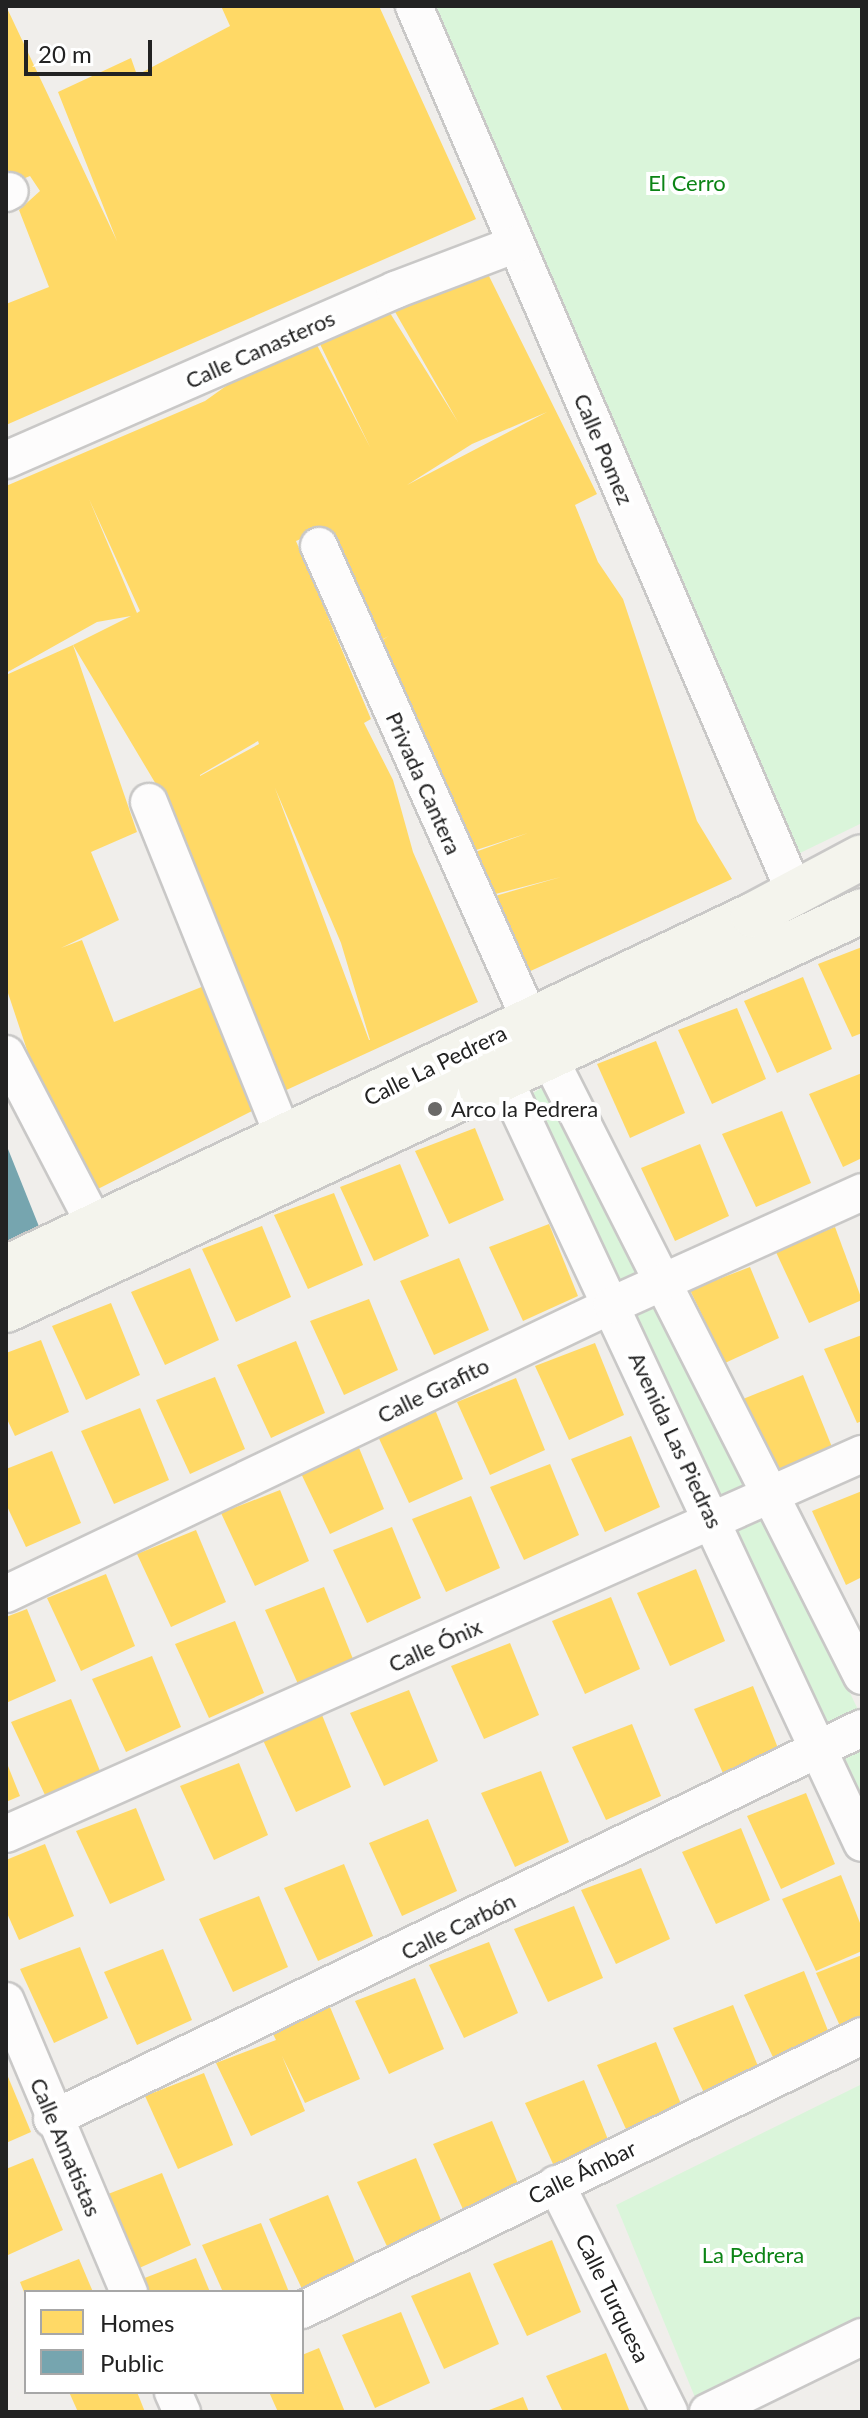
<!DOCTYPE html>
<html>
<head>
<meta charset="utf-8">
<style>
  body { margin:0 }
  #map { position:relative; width:868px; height:2418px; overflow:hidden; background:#f0eeeb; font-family:Lato,sans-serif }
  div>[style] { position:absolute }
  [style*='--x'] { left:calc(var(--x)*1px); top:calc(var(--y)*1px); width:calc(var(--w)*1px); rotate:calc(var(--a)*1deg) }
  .park>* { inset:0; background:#daf5da }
  .homes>* { inset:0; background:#ffd966 }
  .public>* { inset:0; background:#76a5af }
  .roads { filter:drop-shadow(2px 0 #c9c8c7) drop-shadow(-2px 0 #c9c8c7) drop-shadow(0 2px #c9c8c7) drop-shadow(0 -2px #c9c8c7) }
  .street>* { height:36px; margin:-18px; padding:0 18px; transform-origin:18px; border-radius:18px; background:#fdfcfc }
  .secondary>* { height:44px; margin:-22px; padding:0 22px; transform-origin:22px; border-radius:22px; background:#f4f4ed }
  .dots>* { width:22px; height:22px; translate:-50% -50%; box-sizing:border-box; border:4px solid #fff; border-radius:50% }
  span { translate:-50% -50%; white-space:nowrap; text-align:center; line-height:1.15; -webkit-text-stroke:8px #fff; paint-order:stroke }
  .park-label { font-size:22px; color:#0c8416 }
  .street-label { font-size:22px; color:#222 }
  .poi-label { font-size:22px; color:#222 }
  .left { translate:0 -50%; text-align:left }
  .frame { position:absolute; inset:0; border:8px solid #222; pointer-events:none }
  .legend { position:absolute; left:24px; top:2290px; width:280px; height:104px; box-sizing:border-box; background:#fff; border:2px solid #a7a7a7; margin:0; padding:10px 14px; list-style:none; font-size:24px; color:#222 }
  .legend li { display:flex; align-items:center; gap:16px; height:40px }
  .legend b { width:40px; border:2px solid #a7a7a7 }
  .scale { position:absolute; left:24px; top:40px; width:128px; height:36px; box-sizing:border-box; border:4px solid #222; border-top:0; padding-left:10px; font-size:24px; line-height:28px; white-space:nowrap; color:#222; -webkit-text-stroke:6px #fff; paint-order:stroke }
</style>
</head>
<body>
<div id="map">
  <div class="park">
    <div style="clip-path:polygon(417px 6px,862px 6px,862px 823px,798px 854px)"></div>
    <div style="clip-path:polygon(556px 1079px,862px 1718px,862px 1808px,533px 1093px)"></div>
    <div style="clip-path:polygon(862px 2084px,862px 2343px,701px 2412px,616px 2205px)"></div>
  </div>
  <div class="homes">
    <div style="clip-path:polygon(6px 6px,117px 241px,58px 92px,131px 58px,137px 75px,230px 26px,221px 6px,379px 6px,476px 219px,6px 425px,6px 304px,49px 287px,19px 210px,40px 191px,30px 176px,6px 186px)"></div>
    <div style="clip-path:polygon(evenodd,487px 272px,597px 494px,575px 505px,598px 562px,623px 599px,697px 821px,732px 879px,524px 974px,481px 900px,561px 877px,480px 898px,464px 856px,528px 833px,464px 854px,370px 647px,389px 636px,367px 647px,317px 532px,296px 541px,371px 719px,364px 723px,393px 780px,413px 852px,478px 1002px,282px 1092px,163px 796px,73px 645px,131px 616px,97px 622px,6px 673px,6px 486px,205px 401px,243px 374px,317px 345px,370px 447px,319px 342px,390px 313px,458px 422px,394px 310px,487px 272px,547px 412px,407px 485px,472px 444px,547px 412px,487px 272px,89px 499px,140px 611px,137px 613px,89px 499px,487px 272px,258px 741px,259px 744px,200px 776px,200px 775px,258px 741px,487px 272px,275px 788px,341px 943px,370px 1040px,369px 1040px,275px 788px)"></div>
    <div style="clip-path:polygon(73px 645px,137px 832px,91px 852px,119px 920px,61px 948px,82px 940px,114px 1022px,209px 984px,254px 1110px,88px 1194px,43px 1098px,6px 987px,6px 675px)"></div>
    <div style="clip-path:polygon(862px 947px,862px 1033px,852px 1037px,818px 964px)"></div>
    <div style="clip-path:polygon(803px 977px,832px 1049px,777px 1073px,744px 1001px)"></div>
    <div style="clip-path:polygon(737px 1008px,766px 1079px,712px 1104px,678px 1030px)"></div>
    <div style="clip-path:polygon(656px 1041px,685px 1113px,630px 1138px,597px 1064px)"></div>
    <div style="clip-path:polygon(862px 1073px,862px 1158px,843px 1167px,809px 1094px)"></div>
    <div style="clip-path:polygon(782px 1111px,811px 1183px,756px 1207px,722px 1134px)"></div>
    <div style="clip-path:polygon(475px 1128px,504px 1200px,449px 1224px,415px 1151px)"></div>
    <div style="clip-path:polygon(700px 1144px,729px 1216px,675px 1241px,641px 1168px)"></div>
    <div style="clip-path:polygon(400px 1164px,429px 1236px,374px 1261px,340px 1187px)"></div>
    <div style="clip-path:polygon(334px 1193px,363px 1265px,308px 1289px,274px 1215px)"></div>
    <div style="clip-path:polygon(549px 1224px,578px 1296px,523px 1321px,489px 1247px)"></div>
    <div style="clip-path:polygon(262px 1226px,291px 1297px,236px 1322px,202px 1249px)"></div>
    <div style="clip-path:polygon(835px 1227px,862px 1300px,809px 1323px,775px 1250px)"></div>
    <div style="clip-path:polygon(459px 1258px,489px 1330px,434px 1355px,400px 1281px)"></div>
    <div style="clip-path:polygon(750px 1267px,779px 1338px,725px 1363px,690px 1290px)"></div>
    <div style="clip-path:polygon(190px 1268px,219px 1340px,165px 1365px,131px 1292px)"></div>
    <div style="clip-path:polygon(369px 1299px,398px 1370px,344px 1395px,310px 1321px)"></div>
    <div style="clip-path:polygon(111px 1303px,140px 1375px,86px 1400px,52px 1326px)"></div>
    <div style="clip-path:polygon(862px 1335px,862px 1421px,857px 1423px,824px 1349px)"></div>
    <div style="clip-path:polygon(41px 1340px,69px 1412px,15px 1436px,6px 1417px,6px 1353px)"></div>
    <div style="clip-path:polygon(296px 1341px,325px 1413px,271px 1438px,237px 1365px)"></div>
    <div style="clip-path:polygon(595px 1343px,624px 1415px,569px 1440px,535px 1366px)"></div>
    <div style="clip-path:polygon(803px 1375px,832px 1447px,777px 1471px,743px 1399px)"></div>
    <div style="clip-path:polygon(215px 1377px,245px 1449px,190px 1474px,156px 1400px)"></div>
    <div style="clip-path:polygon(516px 1378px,545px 1450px,490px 1475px,457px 1402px)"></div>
    <div style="clip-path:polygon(434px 1407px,463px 1479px,409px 1503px,375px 1430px)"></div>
    <div style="clip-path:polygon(140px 1408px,169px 1480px,114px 1504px,81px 1431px)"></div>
    <div style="clip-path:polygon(631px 1436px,660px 1507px,605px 1532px,571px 1459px)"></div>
    <div style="clip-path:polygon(355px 1438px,384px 1509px,330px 1534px,295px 1461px)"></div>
    <div style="clip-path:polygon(52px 1451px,81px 1523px,26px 1547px,6px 1504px,6px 1469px)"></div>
    <div style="clip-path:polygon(550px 1464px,579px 1535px,524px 1560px,490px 1487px)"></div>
    <div style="clip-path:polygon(280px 1490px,309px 1561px,255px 1586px,221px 1513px)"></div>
    <div style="clip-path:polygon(862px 1491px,862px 1577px,846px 1585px,812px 1511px)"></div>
    <div style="clip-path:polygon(471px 1496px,500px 1568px,446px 1592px,412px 1519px)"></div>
    <div style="clip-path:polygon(392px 1527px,421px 1598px,367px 1623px,333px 1550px)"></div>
    <div style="clip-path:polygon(196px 1530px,226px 1602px,171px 1627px,137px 1554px)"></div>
    <div style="clip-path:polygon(696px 1569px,725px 1641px,670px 1666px,637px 1593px)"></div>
    <div style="clip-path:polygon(106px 1574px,135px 1646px,81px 1671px,47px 1598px)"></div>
    <div style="clip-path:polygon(324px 1587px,353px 1659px,298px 1684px,265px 1610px)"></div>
    <div style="clip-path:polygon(611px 1597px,640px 1669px,585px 1694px,552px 1621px)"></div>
    <div style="clip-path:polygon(27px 1609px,56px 1681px,6px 1703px,6px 1617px)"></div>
    <div style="clip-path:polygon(235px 1621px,264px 1693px,209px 1718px,175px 1644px)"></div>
    <div style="clip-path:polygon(510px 1643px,539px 1715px,484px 1739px,451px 1666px)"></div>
    <div style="clip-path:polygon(152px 1656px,181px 1727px,126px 1752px,92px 1679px)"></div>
    <div style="clip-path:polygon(753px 1686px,782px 1758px,727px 1782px,694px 1709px)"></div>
    <div style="clip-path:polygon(409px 1690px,438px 1761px,384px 1786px,350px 1713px)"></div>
    <div style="clip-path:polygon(71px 1699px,100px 1771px,45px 1795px,11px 1722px)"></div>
    <div style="clip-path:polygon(322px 1715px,351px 1787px,296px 1812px,262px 1738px)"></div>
    <div style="clip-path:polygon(632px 1724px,661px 1796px,606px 1820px,572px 1747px)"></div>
    <div style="clip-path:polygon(6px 1761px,20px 1796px,6px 1802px)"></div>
    <div style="clip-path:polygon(239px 1763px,268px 1835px,214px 1860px,180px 1786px)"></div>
    <div style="clip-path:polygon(541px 1771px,569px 1842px,515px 1867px,481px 1793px)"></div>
    <div style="clip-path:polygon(806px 1793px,835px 1864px,781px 1889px,747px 1816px)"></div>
    <div style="clip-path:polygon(136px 1808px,165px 1880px,110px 1904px,76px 1831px)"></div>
    <div style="clip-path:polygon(428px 1819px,457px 1891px,402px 1916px,369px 1843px)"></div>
    <div style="clip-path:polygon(741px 1828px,770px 1900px,716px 1924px,682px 1852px)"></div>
    <div style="clip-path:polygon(45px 1844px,74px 1916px,19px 1940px,6px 1911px,6px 1860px)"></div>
    <div style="clip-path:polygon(344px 1864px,373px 1936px,318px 1961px,284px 1888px)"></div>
    <div style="clip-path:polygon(641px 1868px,670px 1939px,616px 1964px,581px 1890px)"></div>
    <div style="clip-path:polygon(841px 1875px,862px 1928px,862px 1951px,816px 1971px,782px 1899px)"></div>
    <div style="clip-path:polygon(259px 1896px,288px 1967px,233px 1992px,199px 1919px)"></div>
    <div style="clip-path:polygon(574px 1906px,603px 1978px,548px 2002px,514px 1929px)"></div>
    <div style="clip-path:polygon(489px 1942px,518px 2013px,464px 2038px,429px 1965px)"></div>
    <div style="clip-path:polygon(80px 1947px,108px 2018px,54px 2043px,20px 1969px)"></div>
    <div style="clip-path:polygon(163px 1949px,192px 2020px,137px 2045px,104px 1972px)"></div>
    <div style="clip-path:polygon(862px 1955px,862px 2028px,845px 2037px,816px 1973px)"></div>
    <div style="clip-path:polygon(804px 1971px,833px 2043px,778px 2068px,744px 1995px)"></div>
    <div style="clip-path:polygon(415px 1978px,444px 2049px,389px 2074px,355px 2001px)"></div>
    <div style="clip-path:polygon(733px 2005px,762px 2076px,708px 2101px,673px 2028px)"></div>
    <div style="clip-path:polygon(330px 2007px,360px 2079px,305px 2103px,282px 2056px,305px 2111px,251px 2136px,216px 2063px,276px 2040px,271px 2030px)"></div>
    <div style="clip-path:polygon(656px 2042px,685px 2114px,630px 2138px,597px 2065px)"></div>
    <div style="clip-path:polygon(6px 2072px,31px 2132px,6px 2143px)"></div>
    <div style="clip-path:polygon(204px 2073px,233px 2145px,178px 2169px,145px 2096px)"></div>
    <div style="clip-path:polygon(584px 2080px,613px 2152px,559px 2177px,525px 2103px)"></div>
    <div style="clip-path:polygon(492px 2121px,522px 2193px,467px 2218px,433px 2144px)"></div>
    <div style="clip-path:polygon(33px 2158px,63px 2230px,8px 2255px,6px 2169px)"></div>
    <div style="clip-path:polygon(416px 2158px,445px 2230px,391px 2255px,357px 2182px)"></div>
    <div style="clip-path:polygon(162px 2173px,191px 2245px,137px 2269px,103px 2196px)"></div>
    <div style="clip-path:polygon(328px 2195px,357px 2267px,303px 2291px,269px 2219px)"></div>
    <div style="clip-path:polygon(261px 2223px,289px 2292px,223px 2292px,202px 2245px)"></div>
    <div style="clip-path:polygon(552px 2240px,581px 2312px,527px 2336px,493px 2264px)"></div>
    <div style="clip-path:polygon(196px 2258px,210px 2292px,142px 2292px,137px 2281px)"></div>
    <div style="clip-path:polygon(79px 2259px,93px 2292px,24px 2292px,20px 2282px)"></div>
    <div style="clip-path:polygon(470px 2272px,499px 2344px,444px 2369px,411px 2296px)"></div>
    <div style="clip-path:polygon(401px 2312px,430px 2383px,375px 2408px,342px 2335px)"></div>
    <div style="clip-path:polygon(319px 2348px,345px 2412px,278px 2412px,269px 2392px,302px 2392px,302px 2355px)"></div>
    <div style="clip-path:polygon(606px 2353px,630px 2412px,563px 2412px,546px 2376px)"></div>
    <div style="clip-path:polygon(69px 2392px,137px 2392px,145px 2412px,78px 2412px)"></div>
    <div style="clip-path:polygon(523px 2397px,529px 2412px,484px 2412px)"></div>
  </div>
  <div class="public">
    <div style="clip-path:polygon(6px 1144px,46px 1244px,6px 1264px)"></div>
  </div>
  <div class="roads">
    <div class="street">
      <div style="--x:414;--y:6;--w:965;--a:66.75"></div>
      <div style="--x:6;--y:193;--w:4;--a:-27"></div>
      <div style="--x:6;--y:460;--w:425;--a:-23.6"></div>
      <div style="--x:395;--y:290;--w:129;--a:-20.8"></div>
      <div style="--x:319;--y:546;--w:519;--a:66"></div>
      <div style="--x:530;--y:1020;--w:735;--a:63.16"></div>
      <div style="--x:149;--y:802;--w:361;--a:68.1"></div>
      <div style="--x:6;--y:1054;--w:221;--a:62.5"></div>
      <div style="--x:493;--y:1055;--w:870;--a:64.91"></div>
      <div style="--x:6;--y:1594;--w:671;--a:-25.5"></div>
      <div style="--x:612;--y:1305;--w:274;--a:-24.3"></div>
      <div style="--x:6;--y:1834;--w:937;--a:-23.94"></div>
      <div style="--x:6;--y:2001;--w:316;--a:67.1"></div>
      <div style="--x:52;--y:2119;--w:899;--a:-25.77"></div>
      <div style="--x:556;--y:2184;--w:254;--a:63.6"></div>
      <div style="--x:302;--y:2310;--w:623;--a:-26.07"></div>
      <div style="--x:173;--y:2392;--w:22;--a:66"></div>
      <div style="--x:708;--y:2412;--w:171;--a:-26"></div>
    </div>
    <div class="secondary">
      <div style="--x:6;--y:1268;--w:826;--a:-25.29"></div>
      <div style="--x:753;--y:915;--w:123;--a:-28"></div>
      <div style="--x:6;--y:1310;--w:944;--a:-24.99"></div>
    </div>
  </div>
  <div class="dots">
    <div style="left:435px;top:1109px;background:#6a6968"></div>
  </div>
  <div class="park-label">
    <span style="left:687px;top:183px">El Cerro</span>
    <span style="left:753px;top:2255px">La Pedrera</span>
  </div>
  <div class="street-label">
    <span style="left:260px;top:349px;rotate:-24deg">Calle Canasteros</span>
    <span style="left:604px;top:449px;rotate:67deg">Calle Pomez</span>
    <span style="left:424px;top:783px;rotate:66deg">Privada Cantera</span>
    <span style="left:435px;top:1065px;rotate:-26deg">Calle La Pedrera</span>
    <span style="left:433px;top:1390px;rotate:-26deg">Calle Grafito</span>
    <span style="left:676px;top:1440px;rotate:65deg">Avenida Las Piedras</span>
    <span style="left:435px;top:1645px;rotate:-24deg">Calle Ónix</span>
    <span style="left:458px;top:1926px;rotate:-26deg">Calle Carbón</span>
    <span style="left:66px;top:2147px;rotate:67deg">Calle Amatistas</span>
    <span style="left:582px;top:2172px;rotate:-26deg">Calle Ámbar</span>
    <span style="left:613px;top:2298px;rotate:64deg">Calle Turquesa</span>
  </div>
  <div class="poi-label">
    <span class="left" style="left:451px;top:1109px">Arco la Pedrera</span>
  </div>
  <div class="frame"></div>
  <ul class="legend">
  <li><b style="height:22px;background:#ffd966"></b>Homes</li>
  <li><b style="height:22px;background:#76a5af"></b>Public</li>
  </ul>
  <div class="scale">20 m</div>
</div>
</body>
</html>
